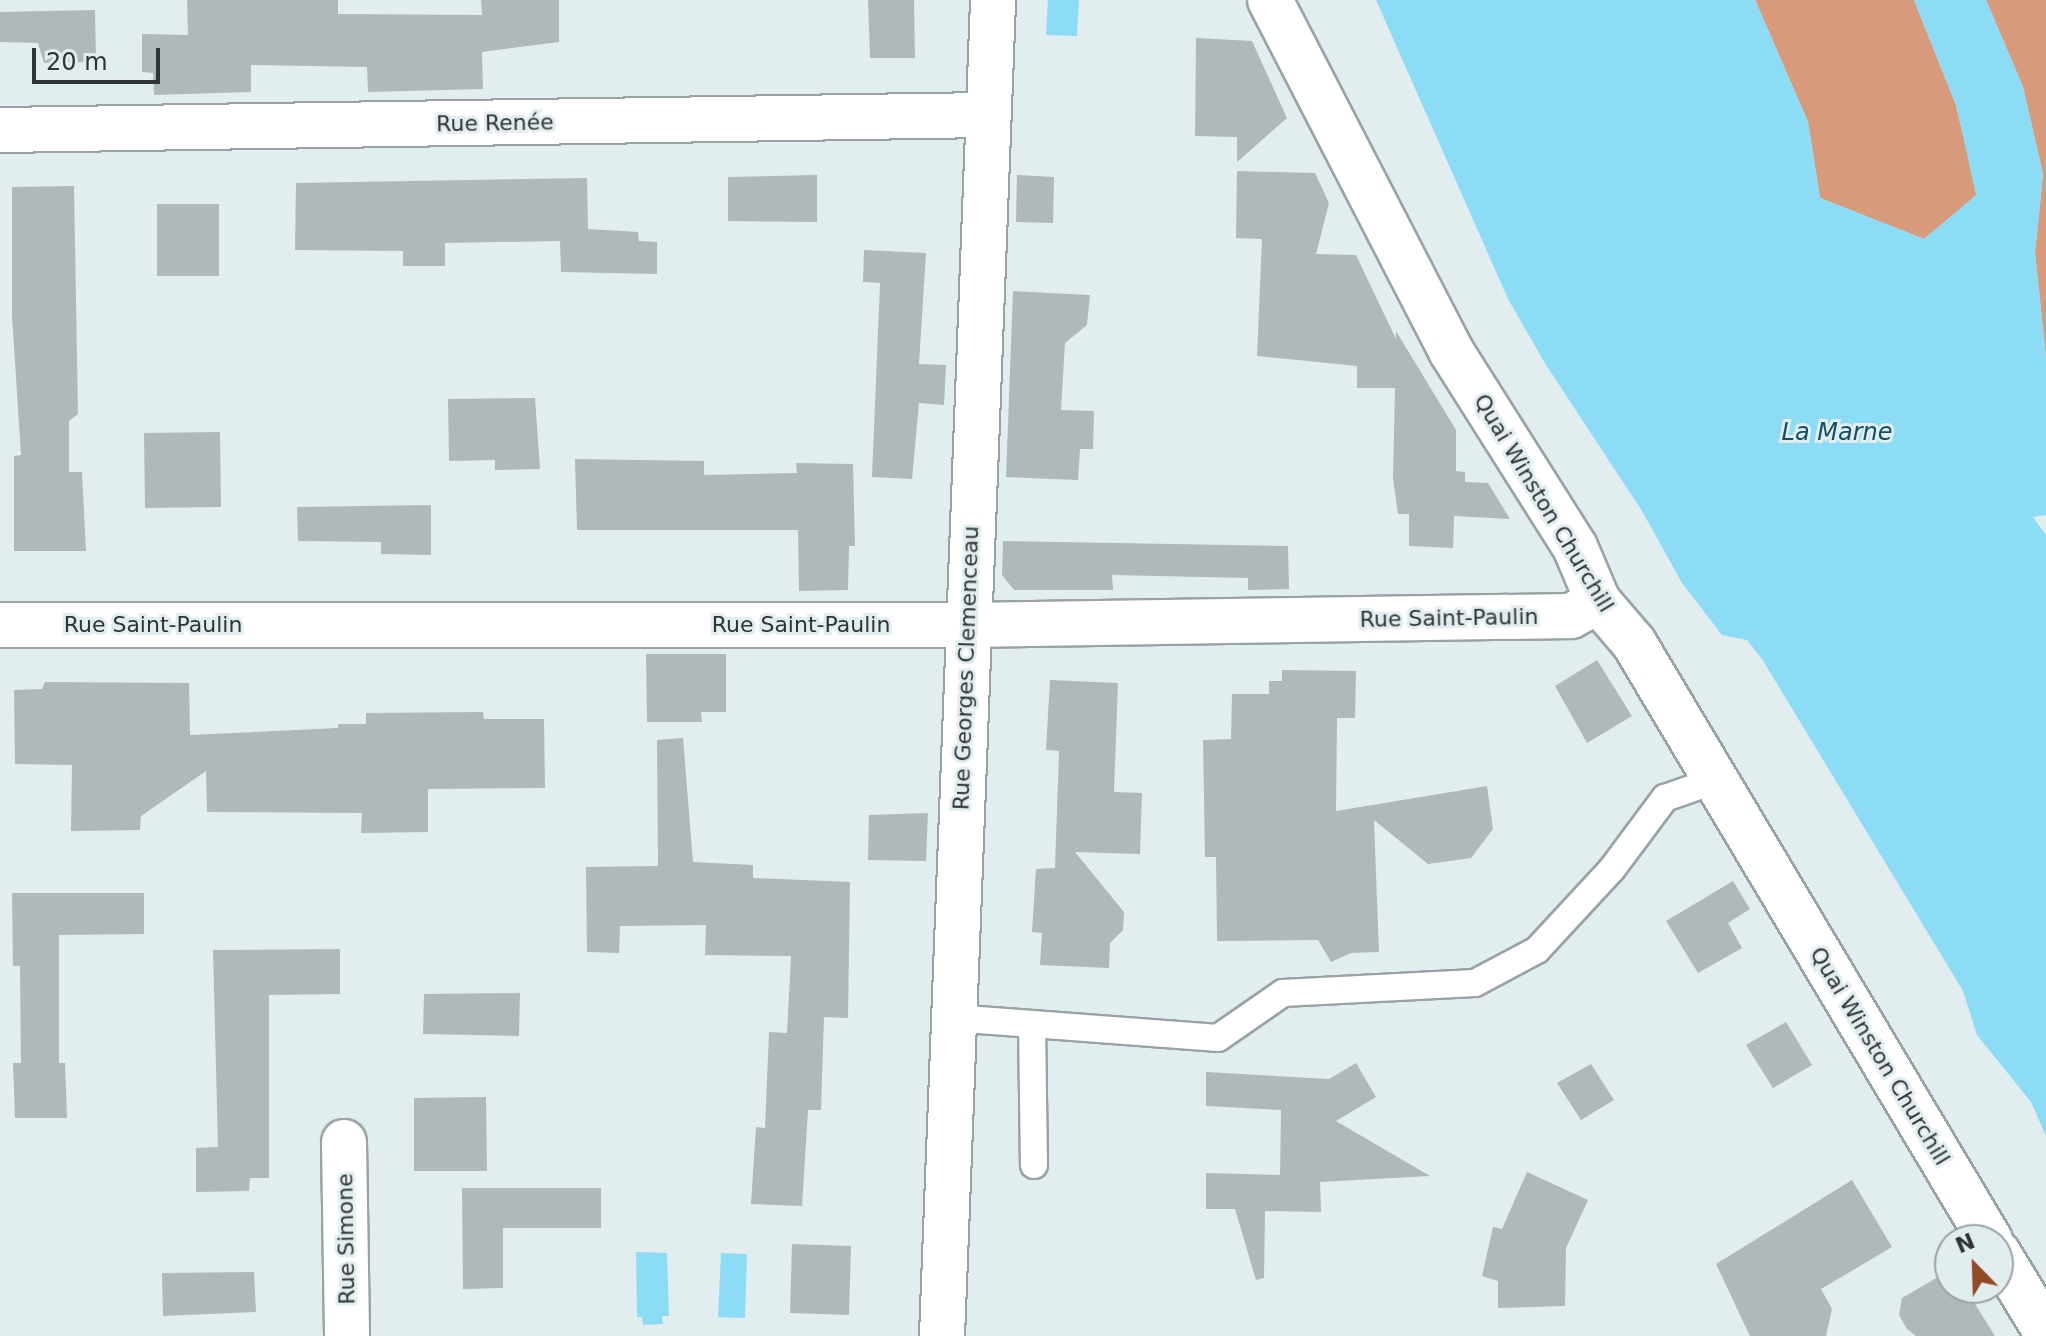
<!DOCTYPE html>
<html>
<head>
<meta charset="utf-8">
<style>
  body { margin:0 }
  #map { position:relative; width:2046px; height:1336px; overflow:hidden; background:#e2edf0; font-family:"DejaVu Sans",sans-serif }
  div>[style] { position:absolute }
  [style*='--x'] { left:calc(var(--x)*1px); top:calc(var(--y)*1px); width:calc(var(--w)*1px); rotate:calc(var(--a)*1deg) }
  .forest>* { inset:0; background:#d79a7b }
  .water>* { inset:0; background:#8ddcf6 }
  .building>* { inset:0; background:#afb9bc }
  .roads { filter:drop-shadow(2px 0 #99a3a6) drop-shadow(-2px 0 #99a3a6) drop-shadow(0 2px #99a3a6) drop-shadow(0 -2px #99a3a6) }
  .lane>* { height:26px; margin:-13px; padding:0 13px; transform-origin:13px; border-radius:13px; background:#fff }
  .street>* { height:44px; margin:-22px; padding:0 22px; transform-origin:22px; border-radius:22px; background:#fff }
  span { translate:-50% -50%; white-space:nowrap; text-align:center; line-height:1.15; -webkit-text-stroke:6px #e2edf0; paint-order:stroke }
  .street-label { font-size:22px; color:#303436 }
  .water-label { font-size:24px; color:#0e5264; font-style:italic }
  .north { position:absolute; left:1934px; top:1224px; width:80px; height:80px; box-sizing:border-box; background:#e2edf0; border:2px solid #9ba3a6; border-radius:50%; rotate:337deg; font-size:22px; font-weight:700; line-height:32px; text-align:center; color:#303436 }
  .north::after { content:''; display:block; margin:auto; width:28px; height:36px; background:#914b25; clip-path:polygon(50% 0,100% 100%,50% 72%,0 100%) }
  .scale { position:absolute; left:32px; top:48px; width:128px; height:36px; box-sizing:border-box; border:4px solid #303436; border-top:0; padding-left:10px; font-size:24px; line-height:28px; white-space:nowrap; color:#303436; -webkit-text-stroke:6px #e2edf0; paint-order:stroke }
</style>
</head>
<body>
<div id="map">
  <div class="forest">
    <div style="clip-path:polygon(1755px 0,1914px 0,1956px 105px,1977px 195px,1924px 239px,1820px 198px,1808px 122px)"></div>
    <div style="clip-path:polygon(1986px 0,2046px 0,2046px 358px,2035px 253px,2043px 174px,2023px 87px)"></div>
  </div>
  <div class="water">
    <div style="clip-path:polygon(1048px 0,1079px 0,1077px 36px,1046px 35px)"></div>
    <div style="clip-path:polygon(1376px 0,1755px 0,1808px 122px,1820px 198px,1924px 239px,1976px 195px,1956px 105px,1914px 0,1986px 0,2023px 87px,2043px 174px,2035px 253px,2046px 358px,2046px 515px,2033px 517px,2046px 535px,2046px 1136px,2031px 1102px,1977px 1035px,1963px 991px,1762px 659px,1747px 640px,1722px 635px,1682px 583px,1642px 511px,1546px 365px,1508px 299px)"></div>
    <div style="clip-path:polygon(636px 1252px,667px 1253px,669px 1316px,662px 1316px,663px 1324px,643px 1325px,642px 1317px,637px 1317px)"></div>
    <div style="clip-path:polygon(721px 1253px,747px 1254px,745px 1318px,718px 1317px)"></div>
  </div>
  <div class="building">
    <div style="clip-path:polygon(187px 0,338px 0,338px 14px,482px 15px,481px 0,559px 0,559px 42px,482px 52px,483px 89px,368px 92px,367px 67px,251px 65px,251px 92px,154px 95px,153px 73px,142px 72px,142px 34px,188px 35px)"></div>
    <div style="clip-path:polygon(868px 0,914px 0,915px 58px,870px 58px)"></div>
    <div style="clip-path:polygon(95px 10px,96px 62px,44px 63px,38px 43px,0 42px,0 12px)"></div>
    <div style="clip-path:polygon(1196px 38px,1252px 41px,1287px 118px,1237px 162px,1237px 137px,1195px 136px)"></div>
    <div style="clip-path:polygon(1237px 171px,1315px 173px,1329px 203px,1316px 254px,1356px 255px,1396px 339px,1396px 331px,1456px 430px,1456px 471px,1465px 472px,1465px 482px,1488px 483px,1510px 519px,1454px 516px,1453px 548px,1409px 546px,1409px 514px,1398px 514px,1393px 478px,1395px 388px,1357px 388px,1357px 366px,1257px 356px,1262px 239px,1236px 238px)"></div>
    <div style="clip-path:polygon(817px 175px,817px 222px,728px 221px,728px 177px)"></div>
    <div style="clip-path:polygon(1017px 175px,1054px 177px,1053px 223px,1016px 222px)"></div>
    <div style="clip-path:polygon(587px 178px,588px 229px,638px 232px,639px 241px,657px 242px,657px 274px,561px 272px,560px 241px,445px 243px,445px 266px,403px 266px,403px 251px,295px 250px,296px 183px)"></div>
    <div style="clip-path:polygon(74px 186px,78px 414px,69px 421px,69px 472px,82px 472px,86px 551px,14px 551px,14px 456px,21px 455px,12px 316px,12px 187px)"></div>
    <div style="clip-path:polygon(157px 204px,219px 204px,219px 276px,157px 276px)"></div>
    <div style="clip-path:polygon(864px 250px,926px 253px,919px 364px,946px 365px,944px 405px,919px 403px,912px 479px,872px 477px,880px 283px,863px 282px)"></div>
    <div style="clip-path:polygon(1013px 291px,1090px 295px,1087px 325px,1065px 343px,1061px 410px,1094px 411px,1093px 449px,1080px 449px,1078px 480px,1006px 477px)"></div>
    <div style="clip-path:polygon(535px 398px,540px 469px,495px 470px,495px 460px,449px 461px,448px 399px)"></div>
    <div style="clip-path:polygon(220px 432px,221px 507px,145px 508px,144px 433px)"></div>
    <div style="clip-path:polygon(575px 459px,704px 461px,704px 475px,797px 473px,796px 463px,853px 464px,855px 546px,849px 546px,848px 590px,799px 591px,798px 530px,577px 530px)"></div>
    <div style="clip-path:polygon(431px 505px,431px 555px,381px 554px,381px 542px,298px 541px,297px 507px)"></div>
    <div style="clip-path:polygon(1003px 541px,1288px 546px,1289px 589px,1248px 590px,1248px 578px,1112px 575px,1113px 590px,1014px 590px,1002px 575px)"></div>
    <div style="clip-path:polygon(646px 654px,726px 654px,726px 712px,701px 712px,702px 722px,647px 722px)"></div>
    <div style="clip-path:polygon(1597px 660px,1632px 716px,1587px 743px,1555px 686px)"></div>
    <div style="clip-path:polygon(1282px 670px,1356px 671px,1355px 718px,1337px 718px,1336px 811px,1487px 786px,1493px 829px,1471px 858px,1428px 864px,1374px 820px,1379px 952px,1351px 953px,1331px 962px,1318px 940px,1217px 941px,1216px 857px,1205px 857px,1203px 740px,1231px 739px,1232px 694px,1269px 694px,1269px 681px,1282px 681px)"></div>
    <div style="clip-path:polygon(1050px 680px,1118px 683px,1114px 792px,1142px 793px,1140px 854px,1075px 852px,1124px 912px,1123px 930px,1110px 943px,1109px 968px,1040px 965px,1042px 933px,1032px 932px,1036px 869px,1055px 868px,1059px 751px,1046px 750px)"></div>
    <div style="clip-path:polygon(45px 682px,189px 683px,190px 735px,338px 728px,338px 724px,366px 724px,366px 713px,483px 712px,484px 719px,544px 719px,545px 788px,428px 789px,428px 832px,361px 833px,362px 813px,207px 812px,206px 771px,141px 816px,140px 830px,71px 831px,72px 765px,15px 764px,14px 690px,42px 689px)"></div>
    <div style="clip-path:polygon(683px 738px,693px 862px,753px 865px,753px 878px,850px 882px,848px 1018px,824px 1017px,821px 1110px,808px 1110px,802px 1206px,751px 1204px,756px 1127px,765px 1128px,769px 1032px,787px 1033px,791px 956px,705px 955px,706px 925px,620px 926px,619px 953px,587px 952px,586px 867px,658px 866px,657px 740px)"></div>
    <div style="clip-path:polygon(928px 813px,926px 861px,868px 860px,869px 815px)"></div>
    <div style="clip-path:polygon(1733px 881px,1750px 909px,1728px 923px,1742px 948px,1698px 973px,1666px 921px)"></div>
    <div style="clip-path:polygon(12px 893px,144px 893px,144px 934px,59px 935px,59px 1063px,65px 1063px,67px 1118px,15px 1118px,13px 1063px,21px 1063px,20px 966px,13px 966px)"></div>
    <div style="clip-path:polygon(340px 949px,340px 994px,269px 995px,269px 1178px,250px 1178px,249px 1191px,196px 1192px,196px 1148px,218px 1147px,213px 950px)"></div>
    <div style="clip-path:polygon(520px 993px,519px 1036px,423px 1034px,424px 994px)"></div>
    <div style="clip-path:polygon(1786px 1022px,1812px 1065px,1773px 1088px,1746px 1045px)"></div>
    <div style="clip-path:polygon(1356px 1063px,1376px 1097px,1336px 1121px,1430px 1176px,1320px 1182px,1321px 1212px,1265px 1211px,1264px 1278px,1256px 1280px,1235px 1209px,1206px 1209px,1206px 1173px,1280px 1175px,1281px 1110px,1206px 1106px,1206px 1072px,1329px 1079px)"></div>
    <div style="clip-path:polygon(1591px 1064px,1614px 1100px,1581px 1120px,1557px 1083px)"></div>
    <div style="clip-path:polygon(486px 1097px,487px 1171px,414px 1171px,414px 1098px)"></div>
    <div style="clip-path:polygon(1527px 1172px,1588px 1200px,1566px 1248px,1565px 1306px,1498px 1308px,1498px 1281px,1482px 1276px,1493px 1227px,1502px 1229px)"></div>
    <div style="clip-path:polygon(1852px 1180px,1892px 1247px,1821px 1289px,1832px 1309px,1826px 1336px,1750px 1336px,1716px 1264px)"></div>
    <div style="clip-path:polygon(462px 1188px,601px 1188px,601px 1228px,503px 1228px,503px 1288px,463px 1289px)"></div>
    <div style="clip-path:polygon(792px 1244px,851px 1246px,849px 1315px,790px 1313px)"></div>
    <div style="clip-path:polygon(1950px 1270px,1950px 1288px,1965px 1288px,1995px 1336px,1916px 1336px,1907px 1329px,1899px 1315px,1902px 1298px)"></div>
    <div style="clip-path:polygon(254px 1272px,256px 1312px,163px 1316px,162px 1273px)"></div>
  </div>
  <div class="roads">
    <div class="lane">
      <div style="--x:953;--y:1018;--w:266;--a:4.3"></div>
      <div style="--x:1218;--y:1038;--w:79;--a:-34.7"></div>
      <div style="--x:1283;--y:993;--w:192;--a:-3"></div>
      <div style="--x:1475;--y:983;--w:70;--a:-28"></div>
      <div style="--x:1537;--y:950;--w:110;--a:-47.2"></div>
      <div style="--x:1612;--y:869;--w:89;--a:-53.3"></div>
      <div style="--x:1665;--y:798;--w:54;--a:-19.4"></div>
      <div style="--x:1032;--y:1024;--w:141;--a:89.2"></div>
    </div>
    <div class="street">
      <div style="--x:1270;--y:0;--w:395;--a:62.7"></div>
      <div style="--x:1451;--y:351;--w:232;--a:57.7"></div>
      <div style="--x:1575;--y:547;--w:59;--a:66.9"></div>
      <div style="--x:1598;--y:601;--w:55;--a:49.4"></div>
      <div style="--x:1634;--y:643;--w:695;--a:59.19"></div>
      <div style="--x:0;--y:130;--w:989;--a:-0.87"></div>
      <div style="--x:0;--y:625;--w:968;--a:0"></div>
      <div style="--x:968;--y:625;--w:603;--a:-0.86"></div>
      <div style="--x:1571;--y:616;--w:31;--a:-29"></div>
      <div style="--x:344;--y:1142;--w:194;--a:89.1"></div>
      <div style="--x:1998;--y:1253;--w:92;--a:58.7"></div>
      <div style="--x:942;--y:1336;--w:1337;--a:-87.81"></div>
    </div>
  </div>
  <div class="street-label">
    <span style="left:495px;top:123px;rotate:-1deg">Rue Renée</span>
    <span style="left:1544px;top:503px;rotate:59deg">Quai Winston Churchill</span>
    <span style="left:1449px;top:618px;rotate:-1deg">Rue Saint-Paulin</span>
    <span style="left:153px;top:625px">Rue Saint-Paulin</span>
    <span style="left:801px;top:625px">Rue Saint-Paulin</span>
    <span style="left:966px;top:668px;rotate:-88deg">Rue Georges Clemenceau</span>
    <span style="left:1880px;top:1056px;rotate:59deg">Quai Winston Churchill</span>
    <span style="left:346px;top:1239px;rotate:-91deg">Rue Simone</span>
  </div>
  <div class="water-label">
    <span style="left:1837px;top:433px">La Marne</span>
  </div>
  <div class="north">N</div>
  <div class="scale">20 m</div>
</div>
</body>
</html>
